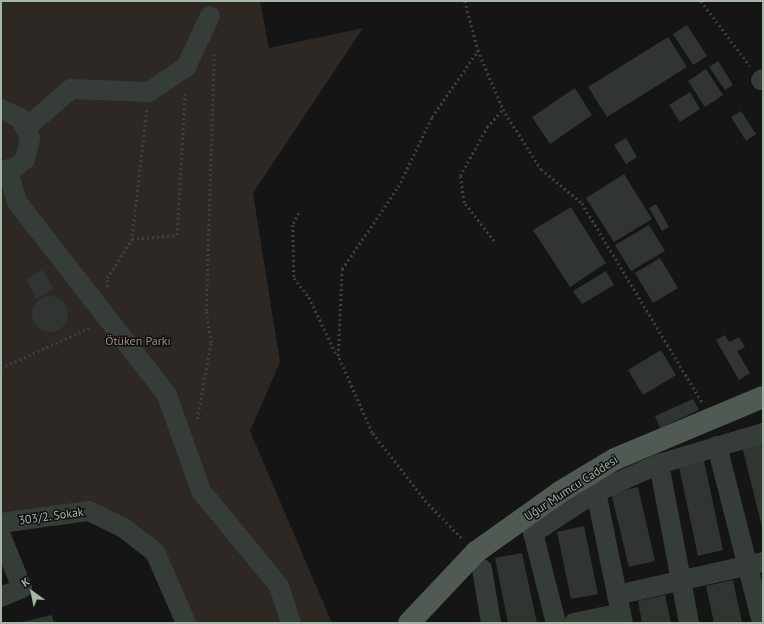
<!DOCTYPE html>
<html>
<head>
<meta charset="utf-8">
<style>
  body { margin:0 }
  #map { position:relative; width:764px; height:624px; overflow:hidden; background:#141514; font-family:"PT Sans",sans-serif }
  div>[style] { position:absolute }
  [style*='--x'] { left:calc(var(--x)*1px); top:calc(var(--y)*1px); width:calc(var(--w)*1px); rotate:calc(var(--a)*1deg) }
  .green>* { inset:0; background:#2d2824 }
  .building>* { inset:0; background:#303532 }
  .round { border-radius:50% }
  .path>* { height:2.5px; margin-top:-1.25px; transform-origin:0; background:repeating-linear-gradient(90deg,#3a423b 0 2px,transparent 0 5px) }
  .minor>* { height:20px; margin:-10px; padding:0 10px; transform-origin:10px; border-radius:10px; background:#363d38 }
  .major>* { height:22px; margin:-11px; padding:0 11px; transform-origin:11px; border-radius:11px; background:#505a52 }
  span { translate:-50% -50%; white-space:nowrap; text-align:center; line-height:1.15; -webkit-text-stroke:3px #0f100f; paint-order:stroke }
  .park-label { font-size:12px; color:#a28b7b }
  .street-label { font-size:12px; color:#a5b6a5 }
  .frame { position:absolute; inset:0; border:2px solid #a5b6a5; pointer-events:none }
  .north { position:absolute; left:12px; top:572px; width:40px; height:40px; -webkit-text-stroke:3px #0f100f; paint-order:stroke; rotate:327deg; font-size:11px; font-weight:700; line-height:16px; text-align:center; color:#a5b6a5 }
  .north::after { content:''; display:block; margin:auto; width:14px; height:18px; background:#a5b6a5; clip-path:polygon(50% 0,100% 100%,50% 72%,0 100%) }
</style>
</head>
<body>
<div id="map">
  <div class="green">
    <div style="clip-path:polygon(1px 1px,260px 1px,269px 48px,363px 28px,253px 193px,280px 362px,250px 431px,332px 623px,190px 623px,155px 552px,89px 511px,1px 523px)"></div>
  </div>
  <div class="building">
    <div style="clip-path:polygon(687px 25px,707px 56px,693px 65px,673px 34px)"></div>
    <div style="clip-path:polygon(668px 37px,687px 67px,607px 117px,588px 87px)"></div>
    <div style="clip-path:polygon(718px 61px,733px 85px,725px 90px,709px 67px)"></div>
    <div style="clip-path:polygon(706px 69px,723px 95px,705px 107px,688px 81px)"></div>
    <div style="clip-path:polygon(575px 88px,592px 115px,550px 144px,532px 117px)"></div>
    <div style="clip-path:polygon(690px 92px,700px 109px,680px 122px,669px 105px)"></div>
    <div style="clip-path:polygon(741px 111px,756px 134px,746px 141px,731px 117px)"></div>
    <div style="clip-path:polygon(626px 138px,637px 157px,626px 164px,614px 145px)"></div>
    <div style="clip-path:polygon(624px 174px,652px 219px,614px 242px,586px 198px)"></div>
    <div style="clip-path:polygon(656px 204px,669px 227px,662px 231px,649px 208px)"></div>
    <div style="clip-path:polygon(571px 207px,606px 263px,570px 287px,533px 230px)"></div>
    <div style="clip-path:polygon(649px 225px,665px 251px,631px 271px,615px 245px)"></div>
    <div style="clip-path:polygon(660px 258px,678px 288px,653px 303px,635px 273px)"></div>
    <div style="clip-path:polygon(43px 270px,54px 289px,36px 299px,26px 279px)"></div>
    <div style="clip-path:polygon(606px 271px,614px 285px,582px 304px,573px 291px)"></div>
    <div class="round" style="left:32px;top:296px;width:36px;height:36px"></div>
    <div style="clip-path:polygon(725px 335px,729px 342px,739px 337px,745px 347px,737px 351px,750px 373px,739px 380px,716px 340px)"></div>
    <div style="clip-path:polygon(661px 350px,676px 375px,643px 395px,628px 370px)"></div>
    <div style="clip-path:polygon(693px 399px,699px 410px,660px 428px,655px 416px)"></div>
    <div style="clip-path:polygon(763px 441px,763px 527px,762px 527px,742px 446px)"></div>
    <div style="clip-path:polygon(703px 456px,723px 550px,698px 556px,678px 462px)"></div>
    <div style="clip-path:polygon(638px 487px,655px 561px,629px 567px,611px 493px)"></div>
    <div style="clip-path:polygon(584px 526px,598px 594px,571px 599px,557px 532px)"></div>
    <div style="clip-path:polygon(522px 553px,537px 623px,508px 623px,495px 558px)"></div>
    <div style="clip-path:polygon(733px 580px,742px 623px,714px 623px,706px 586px)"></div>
    <div style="clip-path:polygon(665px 595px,671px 623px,642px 623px,638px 601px)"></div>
    <div style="clip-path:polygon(52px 615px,54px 623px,22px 623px,22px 622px)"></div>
  </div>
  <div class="path">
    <div style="--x:465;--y:1;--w:51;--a:75.1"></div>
    <div style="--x:478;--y:50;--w:64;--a:67"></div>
    <div style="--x:503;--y:109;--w:71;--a:57.7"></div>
    <div style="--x:541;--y:169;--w:53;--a:39.7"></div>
    <div style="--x:582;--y:203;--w:232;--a:58.9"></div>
    <div style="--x:701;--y:1;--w:81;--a:53"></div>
    <div style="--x:147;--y:110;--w:130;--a:96.6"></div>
    <div style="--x:132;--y:239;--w:45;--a:-5.1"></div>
    <div style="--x:177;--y:235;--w:144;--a:-86.8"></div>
    <div style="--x:299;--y:213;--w:13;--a:117"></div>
    <div style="--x:293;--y:225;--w:53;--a:88.9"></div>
    <div style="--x:294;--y:278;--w:24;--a:52"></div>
    <div style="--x:309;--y:297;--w:65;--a:64.6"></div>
    <div style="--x:494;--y:241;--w:48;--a:-128.3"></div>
    <div style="--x:464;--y:203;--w:27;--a:-98"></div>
    <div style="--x:460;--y:176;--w:56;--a:-61.1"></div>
    <div style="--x:487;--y:127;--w:24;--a:-48"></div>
    <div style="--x:107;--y:287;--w:9;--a:-90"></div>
    <div style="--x:107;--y:278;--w:46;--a:-57.3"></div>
    <div style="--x:1;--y:368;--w:99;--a:-24.5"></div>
    <div style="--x:197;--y:419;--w:77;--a:-79.6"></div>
    <div style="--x:211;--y:343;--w:32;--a:-99"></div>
    <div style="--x:206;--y:311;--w:257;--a:-88.2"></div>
    <div style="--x:461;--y:538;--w:50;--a:-134.2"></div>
    <div style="--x:426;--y:502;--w:88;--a:-128"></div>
    <div style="--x:372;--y:433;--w:84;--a:-113.8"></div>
    <div style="--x:338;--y:356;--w:87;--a:-87.4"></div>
    <div style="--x:342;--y:269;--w:99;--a:-55.7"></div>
    <div style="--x:398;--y:187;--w:78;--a:-64.1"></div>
    <div style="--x:432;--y:117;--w:81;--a:-55.5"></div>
  </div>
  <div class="minor">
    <div style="--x:761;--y:80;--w:2;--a:-27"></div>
    <div style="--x:1;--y:109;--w:21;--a:25"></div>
    <div style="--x:20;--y:118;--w:22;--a:63"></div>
    <div style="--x:30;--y:138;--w:22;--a:103"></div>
    <div style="--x:25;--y:159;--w:11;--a:139"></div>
    <div style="--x:17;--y:166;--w:17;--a:159"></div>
    <div style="--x:27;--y:127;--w:58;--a:-40.8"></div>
    <div style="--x:71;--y:89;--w:78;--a:2.2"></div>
    <div style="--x:149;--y:92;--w:45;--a:-34"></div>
    <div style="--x:186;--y:67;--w:56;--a:-64.8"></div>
    <div style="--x:8;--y:171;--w:32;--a:74"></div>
    <div style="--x:17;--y:202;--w:244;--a:52.1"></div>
    <div style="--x:167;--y:395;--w:102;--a:70.5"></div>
    <div style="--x:201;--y:491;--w:123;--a:50.6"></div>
    <div style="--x:279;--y:586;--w:39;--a:72"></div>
    <div style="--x:717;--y:446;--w:183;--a:75.7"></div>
    <div style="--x:659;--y:464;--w:162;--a:79.3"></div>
    <div style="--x:596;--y:492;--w:134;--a:78.4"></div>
    <div style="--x:1;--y:523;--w:89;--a:-7.8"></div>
    <div style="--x:89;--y:511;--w:39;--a:26"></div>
    <div style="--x:124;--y:528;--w:39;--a:38"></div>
    <div style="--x:155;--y:552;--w:77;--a:66.4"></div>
    <div style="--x:1;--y:536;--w:56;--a:68"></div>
    <div style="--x:22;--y:588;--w:23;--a:157"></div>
    <div style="--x:482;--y:569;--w:55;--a:80.5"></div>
    <div style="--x:617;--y:595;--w:150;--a:-12.7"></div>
    <div style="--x:556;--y:623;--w:93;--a:-104.3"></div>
    <div style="--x:533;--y:533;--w:75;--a:-33.1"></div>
    <div style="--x:596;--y:492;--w:69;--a:-24"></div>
    <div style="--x:659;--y:464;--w:109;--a:-16.6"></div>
    <div style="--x:574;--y:623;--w:48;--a:-12"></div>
  </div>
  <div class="major">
    <div style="--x:409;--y:623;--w:98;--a:-46.7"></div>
    <div style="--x:476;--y:552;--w:103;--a:-35.5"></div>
    <div style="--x:560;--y:492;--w:64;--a:-31"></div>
    <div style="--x:615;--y:459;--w:160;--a:-22.7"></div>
  </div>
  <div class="park-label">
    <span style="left:138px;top:341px">Ötüken Parkı</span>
  </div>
  <div class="street-label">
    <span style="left:571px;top:488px;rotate:-33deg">Uğur Mumcu Caddesi</span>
    <span style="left:51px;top:516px;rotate:-8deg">303/2. Sokak</span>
  </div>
  <div class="frame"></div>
  <div class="north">K</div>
</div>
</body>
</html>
